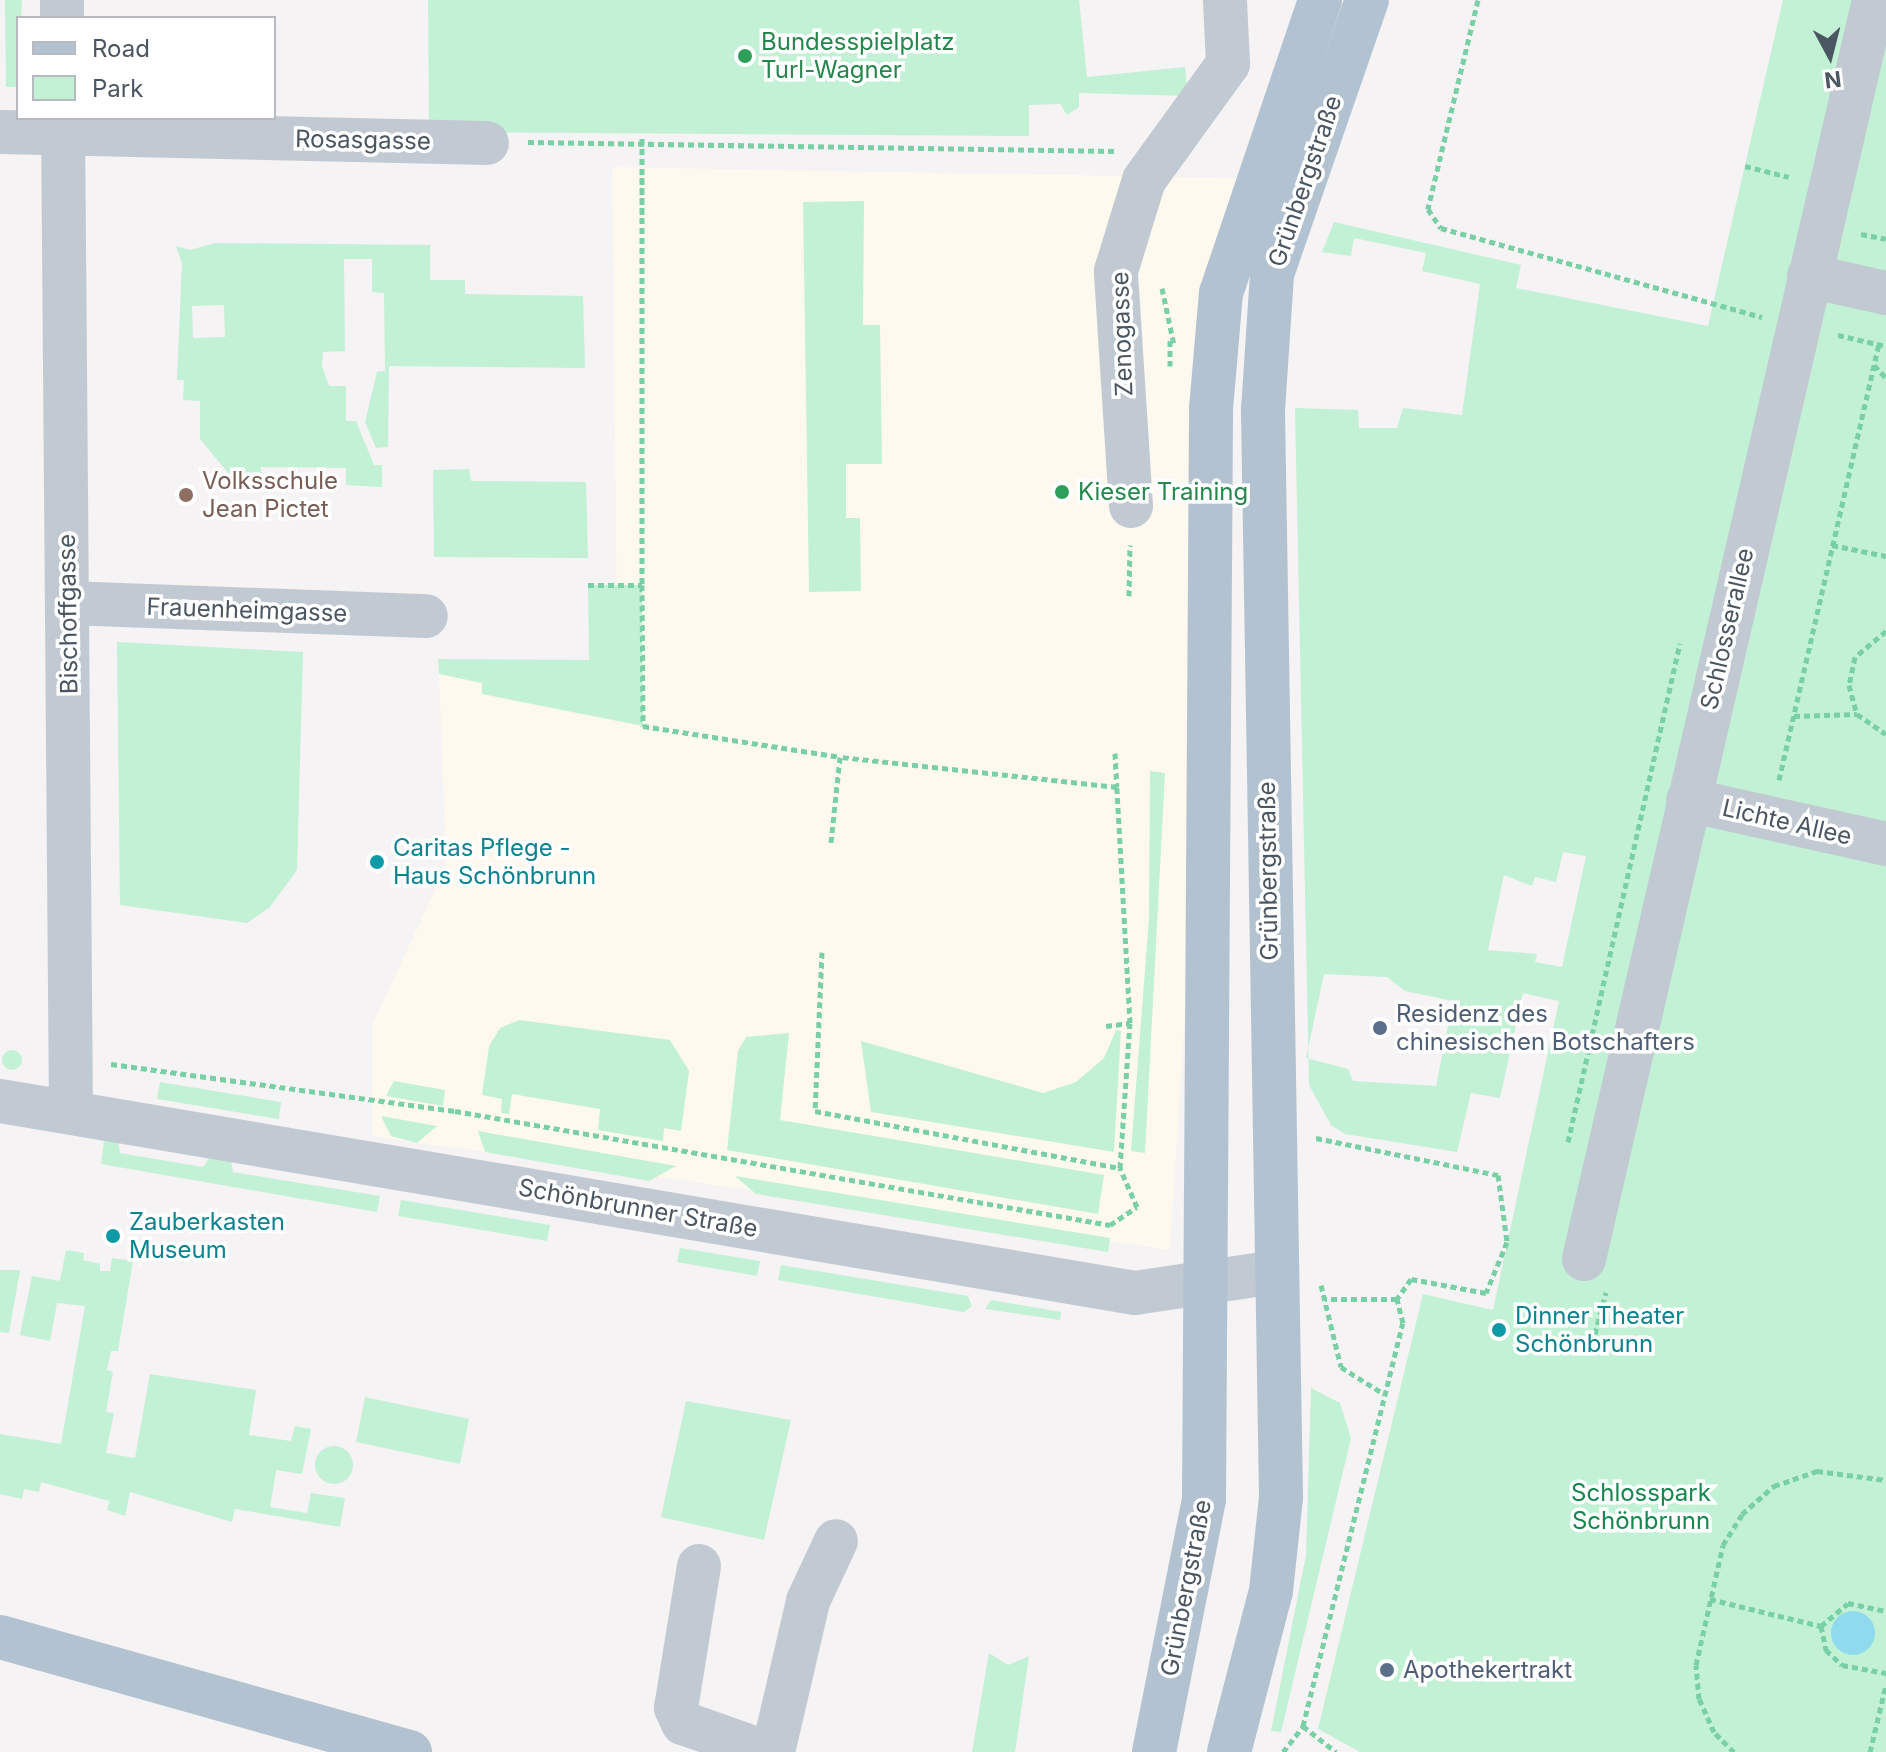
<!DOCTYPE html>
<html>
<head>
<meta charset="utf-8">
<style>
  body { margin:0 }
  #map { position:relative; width:1886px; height:1752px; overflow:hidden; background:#f5f3f3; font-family:Inter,sans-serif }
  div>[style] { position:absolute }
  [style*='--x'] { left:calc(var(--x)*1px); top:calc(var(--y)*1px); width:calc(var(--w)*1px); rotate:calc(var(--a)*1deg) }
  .commercial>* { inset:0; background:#fdf9ef }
  .green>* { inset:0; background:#c3f1d5 }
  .round { border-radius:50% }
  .water>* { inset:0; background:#90daee }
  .path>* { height:5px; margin-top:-2.5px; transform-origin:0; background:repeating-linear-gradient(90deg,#7ad0a6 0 6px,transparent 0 10px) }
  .minor>* { height:44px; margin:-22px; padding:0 22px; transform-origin:22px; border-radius:22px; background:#c1cad2 }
  .major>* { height:44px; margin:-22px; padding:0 22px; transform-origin:22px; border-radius:22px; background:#b3c2d1 }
  .dots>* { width:22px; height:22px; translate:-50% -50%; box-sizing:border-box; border:4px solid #fff; border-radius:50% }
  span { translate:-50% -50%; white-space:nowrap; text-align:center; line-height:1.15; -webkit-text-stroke:7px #fff; paint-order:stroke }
  .leisure-label { font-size:24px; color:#27864d }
  .left { translate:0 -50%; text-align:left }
  .street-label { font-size:24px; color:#4a5661 }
  .education-label { font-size:24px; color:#785e54 }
  .culture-label { font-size:24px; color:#0d838f }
  .service-label { font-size:24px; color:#4e5e75 }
  .park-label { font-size:24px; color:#17864f }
  .legend { position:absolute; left:16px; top:16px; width:260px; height:104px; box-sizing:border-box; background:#fff; border:2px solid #b7bbc0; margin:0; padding:10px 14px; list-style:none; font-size:24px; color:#4a5661 }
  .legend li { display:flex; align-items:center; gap:16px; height:40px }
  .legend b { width:40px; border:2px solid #b7bbc0 }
  .north { position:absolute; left:1790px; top:16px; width:80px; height:80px; -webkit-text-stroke:6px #fff; paint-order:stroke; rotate:173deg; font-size:22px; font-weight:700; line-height:32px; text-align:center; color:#4a5661 }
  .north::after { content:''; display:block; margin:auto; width:28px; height:36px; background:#4a5661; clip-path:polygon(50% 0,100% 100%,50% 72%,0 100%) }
</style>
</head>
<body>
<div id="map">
  <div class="commercial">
    <div style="clip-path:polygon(612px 167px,1238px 178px,1170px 1250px,372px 1136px,372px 1025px,446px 867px,439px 674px,618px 711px)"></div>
  </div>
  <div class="green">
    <div style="clip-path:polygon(5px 0,22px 0,18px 87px,6px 87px)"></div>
    <div style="clip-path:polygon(428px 0,1079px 0,1087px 77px,1185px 67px,1188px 96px,1079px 93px,1079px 107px,1067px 115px,1060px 104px,1029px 105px,1029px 136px,429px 132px)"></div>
    <div style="clip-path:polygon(evenodd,1783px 0,1886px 0,1886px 1752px,1360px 1752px,1318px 1729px,1423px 1294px,1493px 1310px,1559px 1001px,1523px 993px,1500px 1098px,1471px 1093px,1457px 1152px,1345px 1134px,1331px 1125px,1309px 1085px,1295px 408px,1358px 410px,1359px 428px,1397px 428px,1403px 408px,1462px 415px,1480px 284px,1422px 271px,1426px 253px,1354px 238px,1351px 256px,1322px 252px,1334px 222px,1521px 265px,1516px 288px,1708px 326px,1783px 0,1563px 852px,1586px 856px,1562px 967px,1535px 962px,1537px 954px,1488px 950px,1504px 875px,1532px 886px,1535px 877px,1556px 882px,1563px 852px,1783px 0,1324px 974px,1387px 977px,1405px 991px,1453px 1001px,1436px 1086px,1353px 1081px,1348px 1069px,1306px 1058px,1324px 974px)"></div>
    <div style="clip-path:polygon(864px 201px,863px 325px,880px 325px,882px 464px,846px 464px,846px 518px,860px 518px,861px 591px,809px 592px,803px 202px)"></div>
    <div style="clip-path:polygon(evenodd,215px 243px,430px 245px,430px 280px,465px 280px,465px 294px,583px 296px,585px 368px,389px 366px,388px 447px,376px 448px,365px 422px,377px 372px,385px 371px,384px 293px,372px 292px,372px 259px,344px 259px,345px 351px,323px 352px,322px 366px,329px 386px,346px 386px,346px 421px,356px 421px,374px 465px,382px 465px,382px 487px,346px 485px,346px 468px,261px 467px,261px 476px,230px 475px,200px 439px,200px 401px,183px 400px,184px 380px,177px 380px,182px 263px,176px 246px,190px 250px,215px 243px,224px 305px,225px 337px,193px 338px,192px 306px,224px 305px)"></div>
    <div style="clip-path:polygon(469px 469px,471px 481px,586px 482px,588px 558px,434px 557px,433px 470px)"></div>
    <div style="clip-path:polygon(588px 585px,642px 585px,643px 726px,482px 694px,482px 683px,439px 674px,438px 659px,589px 660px)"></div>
    <div style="clip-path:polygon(117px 642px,303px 652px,297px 870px,270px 907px,247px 923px,120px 905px)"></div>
    <div style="clip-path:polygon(1150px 771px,1165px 773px,1145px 1153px,1131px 1151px,1149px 918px)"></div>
    <div style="clip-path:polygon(519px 1020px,670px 1040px,689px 1071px,681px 1131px,664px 1128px,663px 1141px,598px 1130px,600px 1109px,512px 1094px,509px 1114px,501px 1113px,502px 1099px,482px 1095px,489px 1046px,500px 1028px)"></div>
    <div style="clip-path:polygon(1116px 1030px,1121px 1031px,1114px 1152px,871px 1112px,861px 1041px,1043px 1093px,1076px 1082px,1104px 1058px)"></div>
    <div style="clip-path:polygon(789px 1033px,780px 1120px,1104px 1175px,1098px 1214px,727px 1150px,738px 1051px,746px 1037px)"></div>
    <div class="round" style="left:2px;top:1050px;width:20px;height:20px"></div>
    <div style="clip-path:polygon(394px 1081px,445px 1090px,443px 1106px,386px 1096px)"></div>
    <div style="clip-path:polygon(160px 1082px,281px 1102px,279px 1119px,157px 1099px)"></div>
    <div style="clip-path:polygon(381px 1116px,437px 1126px,417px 1143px,391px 1136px)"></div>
    <div style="clip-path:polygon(478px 1131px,676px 1166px,649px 1181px,485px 1152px)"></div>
    <div style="clip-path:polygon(104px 1140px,118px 1142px,120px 1153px,203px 1167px,210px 1157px,231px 1161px,233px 1172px,380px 1196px,377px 1212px,101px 1164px)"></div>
    <div style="clip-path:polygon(735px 1176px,1110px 1238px,1108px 1252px,756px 1194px)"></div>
    <div style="clip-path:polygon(401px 1200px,550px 1225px,547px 1241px,398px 1216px)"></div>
    <div style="clip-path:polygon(680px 1248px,760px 1261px,757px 1276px,677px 1262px)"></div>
    <div style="clip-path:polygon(66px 1250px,84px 1253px,83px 1260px,100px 1264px,100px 1271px,110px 1271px,112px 1258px,133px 1261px,118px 1351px,111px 1351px,107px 1370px,113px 1372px,106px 1412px,114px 1413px,106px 1453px,135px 1458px,150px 1374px,256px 1390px,249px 1435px,291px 1441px,295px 1426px,311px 1429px,302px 1474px,276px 1470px,270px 1507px,307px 1513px,311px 1493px,345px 1498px,340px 1527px,235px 1509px,232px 1522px,130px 1492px,125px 1516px,107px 1510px,109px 1501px,41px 1482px,39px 1492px,24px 1489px,22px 1499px,0 1494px,0 1434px,61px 1444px,85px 1306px,57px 1303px,50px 1341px,20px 1335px,32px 1276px,60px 1281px)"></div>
    <div style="clip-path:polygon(781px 1265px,968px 1296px,972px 1306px,964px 1312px,778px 1280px)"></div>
    <div style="clip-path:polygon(0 1270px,20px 1270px,9px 1333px,0 1332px)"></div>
    <div style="clip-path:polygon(991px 1300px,1061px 1312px,1060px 1320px,985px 1309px)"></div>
    <div style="clip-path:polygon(1311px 1388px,1340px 1403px,1351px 1438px,1281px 1732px,1271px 1731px,1306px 1555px)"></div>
    <div style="clip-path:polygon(365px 1397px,469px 1419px,460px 1464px,356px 1442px)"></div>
    <div style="clip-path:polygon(686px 1401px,791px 1420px,764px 1540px,661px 1517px)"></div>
    <div class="round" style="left:315px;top:1446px;width:38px;height:38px"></div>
    <div style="clip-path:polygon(989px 1653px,1008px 1665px,1029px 1656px,1015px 1752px,972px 1752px)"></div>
  </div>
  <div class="water">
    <div class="round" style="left:1831px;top:1611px;width:44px;height:44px"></div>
  </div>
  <div class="path">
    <div style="--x:1478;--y:0;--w:215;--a:103.5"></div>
    <div style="--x:1428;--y:209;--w:23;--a:56"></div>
    <div style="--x:1441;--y:228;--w:333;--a:15.5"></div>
    <div style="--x:642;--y:138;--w:447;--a:90"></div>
    <div style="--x:528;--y:142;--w:586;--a:0.88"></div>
    <div style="--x:1745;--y:166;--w:45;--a:14"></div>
    <div style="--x:1861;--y:234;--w:25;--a:11"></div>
    <div style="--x:1162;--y:288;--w:58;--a:78.1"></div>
    <div style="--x:1838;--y:335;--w:49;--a:12.9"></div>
    <div style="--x:1170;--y:340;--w:26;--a:90"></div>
    <div style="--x:1874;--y:365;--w:18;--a:47"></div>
    <div style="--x:1832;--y:545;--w:55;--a:11.5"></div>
    <div style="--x:588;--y:585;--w:54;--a:0"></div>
    <div style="--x:642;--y:585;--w:141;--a:89.6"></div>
    <div style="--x:643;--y:726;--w:199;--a:8.9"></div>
    <div style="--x:840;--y:757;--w:86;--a:96"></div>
    <div style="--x:1129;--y:596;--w:51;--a:-88.9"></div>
    <div style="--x:1886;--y:631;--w:40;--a:140"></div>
    <div style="--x:1855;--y:657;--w:29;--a:102"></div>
    <div style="--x:1849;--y:685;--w:30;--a:75"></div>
    <div style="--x:1857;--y:714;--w:35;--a:35"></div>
    <div style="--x:1794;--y:716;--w:63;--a:-1.8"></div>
    <div style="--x:1115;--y:753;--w:34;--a:87"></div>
    <div style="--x:1779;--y:780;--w:447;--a:-77.1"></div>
    <div style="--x:822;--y:952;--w:159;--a:92.5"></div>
    <div style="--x:815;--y:1111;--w:310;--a:10.6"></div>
    <div style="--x:1106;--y:1026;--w:24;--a:-7"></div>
    <div style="--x:111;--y:1064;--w:347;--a:7.8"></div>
    <div style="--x:455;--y:1111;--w:665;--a:9.87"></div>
    <div style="--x:1110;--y:1225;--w:32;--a:-34"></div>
    <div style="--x:1137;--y:1207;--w:43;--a:-113.6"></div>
    <div style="--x:1120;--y:1168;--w:145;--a:-86.1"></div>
    <div style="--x:1130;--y:1023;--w:236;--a:-93.2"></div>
    <div style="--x:1117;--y:787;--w:279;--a:-173.8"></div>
    <div style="--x:1316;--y:1138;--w:186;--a:11.5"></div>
    <div style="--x:1498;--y:1175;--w:68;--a:82.3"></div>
    <div style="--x:1507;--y:1242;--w:55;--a:112.4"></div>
    <div style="--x:1486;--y:1293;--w:76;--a:-169.4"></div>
    <div style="--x:1411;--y:1279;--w:24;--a:125"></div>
    <div style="--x:1397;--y:1299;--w:72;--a:180"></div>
    <div style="--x:1568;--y:1142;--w:511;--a:-77.35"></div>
    <div style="--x:1321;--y:1285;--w:84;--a:76.3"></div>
    <div style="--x:1341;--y:1367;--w:51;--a:32.1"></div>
    <div style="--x:1595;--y:1334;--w:43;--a:-75.3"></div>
    <div style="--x:1710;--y:1599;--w:114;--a:13.7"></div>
    <div style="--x:1821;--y:1626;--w:25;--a:78"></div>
    <div style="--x:1826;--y:1650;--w:22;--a:43"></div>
    <div style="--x:1842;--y:1665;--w:45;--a:10.3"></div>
    <div style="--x:1821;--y:1626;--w:35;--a:-40"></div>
    <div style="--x:1848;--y:1603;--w:39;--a:12"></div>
    <div style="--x:1303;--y:1726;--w:42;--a:38.2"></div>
    <div style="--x:1283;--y:1752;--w:33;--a:-52"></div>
    <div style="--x:1303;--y:1726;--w:415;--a:-76.1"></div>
    <div style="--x:1403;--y:1323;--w:25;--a:-104"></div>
    <div style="--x:1734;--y:1752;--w:28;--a:-135"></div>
    <div style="--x:1714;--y:1732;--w:36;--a:-114"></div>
    <div style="--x:1699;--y:1699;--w:34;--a:-95"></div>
    <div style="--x:1696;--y:1665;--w:123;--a:-77.3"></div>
    <div style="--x:1723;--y:1545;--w:36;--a:-58"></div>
    <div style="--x:1742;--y:1514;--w:43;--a:-41.2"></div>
    <div style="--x:1774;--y:1486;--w:46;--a:-19.2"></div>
    <div style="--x:1817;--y:1471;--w:70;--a:7.4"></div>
    <div style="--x:1870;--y:1752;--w:69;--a:-76.6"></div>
  </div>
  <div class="minor">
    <div style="--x:62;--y:0;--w:18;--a:90"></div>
    <div style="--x:63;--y:118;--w:993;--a:89.54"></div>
    <div style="--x:0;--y:132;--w:487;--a:1.3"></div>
    <div style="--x:1809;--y:276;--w:79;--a:12.4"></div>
    <div style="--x:1131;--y:506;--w:235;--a:-93.7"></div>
    <div style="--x:1116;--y:271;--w:95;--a:-72.9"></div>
    <div style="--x:1144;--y:180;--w:143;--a:-54.1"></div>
    <div style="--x:1228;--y:64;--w:64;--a:-92.7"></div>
    <div style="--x:68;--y:603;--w:358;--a:2.1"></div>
    <div style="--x:1688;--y:800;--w:203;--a:12.5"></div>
    <div style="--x:0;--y:1101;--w:1151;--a:9.6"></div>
    <div style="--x:1135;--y:1293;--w:143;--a:-8.5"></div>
    <div style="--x:1584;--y:1259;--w:1292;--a:-77.03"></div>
    <div style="--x:699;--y:1566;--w:144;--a:99.2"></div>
    <div style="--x:676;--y:1708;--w:17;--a:65"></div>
    <div style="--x:683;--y:1723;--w:87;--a:19.5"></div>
    <div style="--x:773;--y:1752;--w:155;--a:-76.9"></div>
    <div style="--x:808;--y:1601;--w:66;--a:-65"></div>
  </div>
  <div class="major">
    <div style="--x:0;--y:1637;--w:426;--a:15.7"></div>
    <div style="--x:1154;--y:1752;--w:258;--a:-78.8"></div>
    <div style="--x:1204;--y:1499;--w:1090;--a:-89.63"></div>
    <div style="--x:1211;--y:409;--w:116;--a:-85.1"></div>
    <div style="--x:1221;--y:293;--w:309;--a:-71.3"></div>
    <div style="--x:1229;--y:1752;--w:166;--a:-75.4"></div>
    <div style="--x:1271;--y:1591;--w:95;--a:-83.9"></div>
    <div style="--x:1281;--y:1497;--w:1087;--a:-90.95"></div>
    <div style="--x:1263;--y:410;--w:136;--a:-86.2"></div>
    <div style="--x:1272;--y:274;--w:290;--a:-70.9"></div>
  </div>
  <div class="dots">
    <div style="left:745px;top:56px;background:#2e9e5b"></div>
    <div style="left:1062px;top:492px;background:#2e9e5b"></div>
    <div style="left:186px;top:495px;background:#8d6e63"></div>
    <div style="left:377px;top:862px;background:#0f9aa8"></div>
    <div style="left:1380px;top:1028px;background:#5c6f8a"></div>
    <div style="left:113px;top:1236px;background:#0f9aa8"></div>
    <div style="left:1499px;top:1330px;background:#0f9aa8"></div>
    <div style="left:1387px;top:1670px;background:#5c6f8a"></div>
  </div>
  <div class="leisure-label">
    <span class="left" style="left:761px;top:56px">Bundesspielplatz<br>Turl-Wagner</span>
    <span class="left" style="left:1078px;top:492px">Kieser Training</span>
  </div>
  <div class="street-label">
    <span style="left:363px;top:140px;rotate:1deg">Rosasgasse</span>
    <span style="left:1305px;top:181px;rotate:-71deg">Grünbergstraße</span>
    <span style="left:1122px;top:334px;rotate:-92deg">Zenogasse</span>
    <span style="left:247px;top:610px;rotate:2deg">Frauenheimgasse</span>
    <span style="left:68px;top:614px;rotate:-91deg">Bischoffgasse</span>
    <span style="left:1727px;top:629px;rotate:-77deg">Schlosserallee</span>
    <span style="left:1787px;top:822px;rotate:13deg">Lichte Allee</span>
    <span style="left:1268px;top:871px;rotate:-91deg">Grünbergstraße</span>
    <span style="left:638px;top:1208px;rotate:10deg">Schönbrunner Straße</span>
    <span style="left:1186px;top:1588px;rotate:-79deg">Grünbergstraße</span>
  </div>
  <div class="education-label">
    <span class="left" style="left:202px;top:495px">Volksschule<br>Jean Pictet</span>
  </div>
  <div class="culture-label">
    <span class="left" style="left:393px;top:862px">Caritas Pflege -<br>Haus Schönbrunn</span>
    <span class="left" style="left:129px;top:1236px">Zauberkasten<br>Museum</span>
    <span class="left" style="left:1515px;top:1330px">Dinner Theater<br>Schönbrunn</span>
  </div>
  <div class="service-label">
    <span class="left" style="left:1396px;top:1028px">Residenz des<br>chinesischen Botschafters</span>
    <span class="left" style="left:1403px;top:1670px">Apothekertrakt</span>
  </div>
  <div class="park-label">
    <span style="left:1641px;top:1507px">Schlosspark<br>Schönbrunn</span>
  </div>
  <ul class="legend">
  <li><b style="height:10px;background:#b3c2d1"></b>Road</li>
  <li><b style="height:22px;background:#c3f1d5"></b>Park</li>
  </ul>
  <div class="north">N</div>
</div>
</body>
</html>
